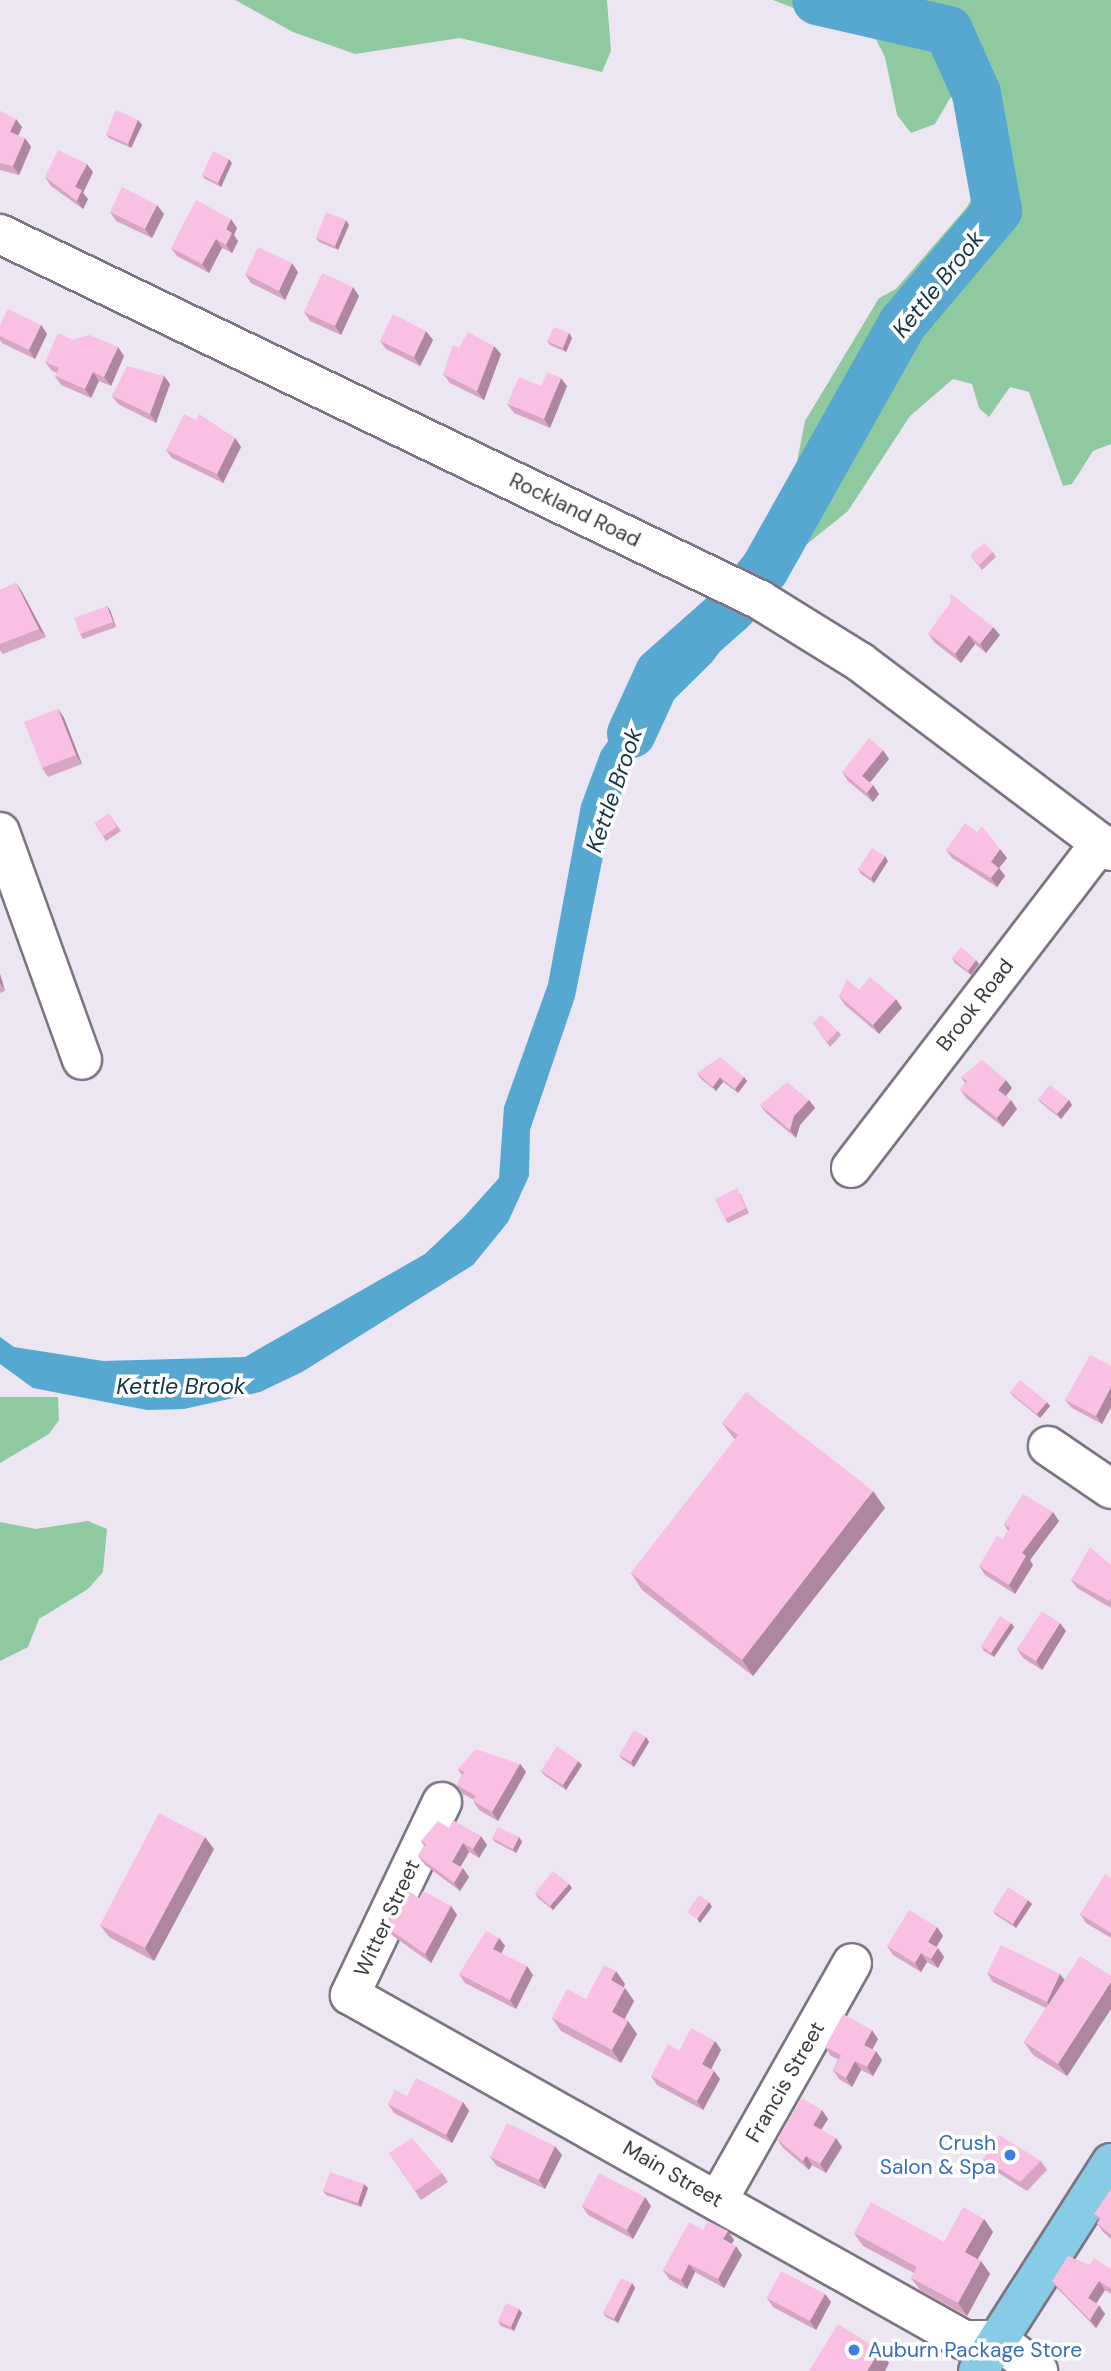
<!DOCTYPE html>
<html>
<head>
<meta charset="utf-8">
<style>
  body { margin:0 }
  #map { position:relative; width:1111px; height:2371px; overflow:hidden; background:#ece5f2; font-family:"DM Sans",sans-serif }
  div>[style] { position:absolute }
  [style*='--x'] { left:calc(var(--x)*1px); top:calc(var(--y)*1px); width:calc(var(--w)*1px); rotate:calc(var(--a)*1deg) }
  .green>* { inset:0; background:#8fc99f }
  .water>* { inset:0; background:#56a8d0 }
  .river>* { height:49px; margin:-24.5px; padding:0 24.5px; transform-origin:24.5px; border-radius:24.5px; background:#56a8d0 }
  .roads { filter:drop-shadow(2px 0 #7b7581) drop-shadow(-2px 0 #7b7581) drop-shadow(0 2px #7b7581) drop-shadow(0 -2px #7b7581) }
  .minor>* { height:38px; margin:-19px; padding:0 19px; transform-origin:19px; border-radius:19px; background:#fff }
  .major>* { height:38px; margin:-19px; padding:0 19px; transform-origin:19px; border-radius:19px; background:#87cbe6 }
  .wall>* { inset:0; background:#d6a5c3 }
  .shaded-wall>* { inset:0; background:#ae869f }
  .building>* { inset:0; background:#f9c0e3 }
  .dots>* { width:19px; height:19px; translate:-50% -50%; box-sizing:border-box; border:4px solid #fff; border-radius:50% }
  span { translate:-50% -50%; white-space:nowrap; text-align:center; line-height:1.15; -webkit-text-stroke:7px #fff; paint-order:stroke }
  .street-label { font-size:21px; color:#3b393e }
  .shop-label { font-size:21px; color:#366cbe }
  .right { translate:-100% -50%; text-align:right }
  .left { translate:0 -50%; text-align:left }
  .water-label { font-size:23px; color:#103546; font-style:italic }
</style>
</head>
<body>
<div id="map">
  <div class="green">
    <div style="clip-path:polygon(235px 0,607px 0,611px 51px,602px 72px,460px 38px,355px 54px,293px 32px)"></div>
    <div style="clip-path:polygon(773px 0,1111px 0,1111px 444px,1093px 451px,1072px 484px,1063px 486px,1029px 392px,1010px 387px,989px 417px,979px 408px,972px 384px,953px 379px,910px 416px,848px 511px,791px 557px,768px 543px,787px 513px,805px 421px,879px 298px,896px 289px,967px 207px,979px 185px,982px 133px,979px 106px,967px 88px,956px 88px,935px 124px,911px 133px,897px 115px,885px 57px,870px 28px,848px 29px)"></div>
    <div style="clip-path:polygon(0 1397px,58px 1397px,59px 1420px,49px 1434px,0 1463px)"></div>
    <div style="clip-path:polygon(88px 1521px,107px 1529px,103px 1572px,88px 1589px,39px 1619px,28px 1647px,0 1661px,0 1522px,36px 1529px)"></div>
  </div>
  <div class="water">
    <div style="clip-path:polygon(768px 543px,791px 557px,712px 662px,644px 729px,608px 831px,575px 997px,530px 1130px,529px 1176px,508px 1222px,473px 1265px,302px 1372px,260px 1392px,184px 1409px,147px 1410px,33px 1388px,0 1364px,0 1337px,14px 1347px,103px 1361px,245px 1357px,425px 1254px,464px 1217px,499px 1178px,504px 1107px,548px 984px,581px 805px,601px 751px,654px 677px,722px 617px)"></div>
  </div>
  <div class="river">
    <div style="--x:631;--y:733;--w:67;--a:-65.3"></div>
    <div style="--x:659;--y:672;--w:96;--a:-41.6"></div>
    <div style="--x:731;--y:608;--w:51;--a:-49.8"></div>
    <div style="--x:764;--y:569;--w:282;--a:-60.7"></div>
    <div style="--x:902;--y:323;--w:148;--a:-49.9"></div>
    <div style="--x:997;--y:210;--w:119;--a:-100.2"></div>
    <div style="--x:976;--y:93;--w:69;--a:-114"></div>
    <div style="--x:948;--y:30;--w:135;--a:-167.2"></div>
  </div>
  <div class="roads">
    <div class="minor">
      <div style="--x:0;--y:234;--w:844;--a:25.71"></div>
      <div style="--x:760;--y:600;--w:118;--a:31.8"></div>
      <div style="--x:860;--y:662;--w:314;--a:37"></div>
      <div style="--x:0;--y:832;--w:242;--a:70.2"></div>
      <div style="--x:851;--y:1168;--w:409;--a:-52.5"></div>
      <div style="--x:1048;--y:1446;--w:76;--a:34.3"></div>
      <div style="--x:442;--y:1802;--w:214;--a:115.5"></div>
      <div style="--x:350;--y:1995;--w:704;--a:29.33"></div>
      <div style="--x:964;--y:2340;--w:34;--a:0"></div>
      <div style="--x:998;--y:2340;--w:51;--a:37.8"></div>
      <div style="--x:718;--y:2200;--w:272;--a:-60.5"></div>
    </div>
    <div class="major">
      <div style="--x:978;--y:2371;--w:247;--a:-57.4"></div>
    </div>
  </div>
  <div class="wall">
    <div style="clip-path:polygon(0 111px,22px 127px,18px 136px,25px 138px,31px 147px,19px 175px,0 170px)"></div>
    <div style="clip-path:polygon(138px 120px,142px 125px,131px 148px,109px 138px,106px 134px)"></div>
    <div style="clip-path:polygon(232px 163px,221px 187px,205px 179px,202px 175px)"></div>
    <div style="clip-path:polygon(93px 172px,83px 193px,88px 199px,83px 209px,51px 186px,45px 177px)"></div>
    <div style="clip-path:polygon(110px 212px,164px 214px,152px 238px,116px 221px)"></div>
    <div style="clip-path:polygon(349px 225px,338px 250px,319px 242px,316px 238px)"></div>
    <div style="clip-path:polygon(237px 228px,234px 235px,238px 241px,232px 253px,222px 248px,209px 273px,177px 256px,171px 248px)"></div>
    <div style="clip-path:polygon(298px 272px,285px 300px,251px 283px,245px 274px)"></div>
    <div style="clip-path:polygon(359px 296px,341px 335px,310px 321px,304px 312px)"></div>
    <div style="clip-path:polygon(0 325px,41px 325px,47px 334px,35px 359px,2px 343px,0 340px)"></div>
    <div style="clip-path:polygon(569px 333px,572px 338px,566px 352px,550px 345px,547px 341px)"></div>
    <div style="clip-path:polygon(433px 340px,420px 366px,386px 349px,380px 341px)"></div>
    <div style="clip-path:polygon(459px 348px,501px 354px,484px 400px,450px 383px,443px 374px)"></div>
    <div style="clip-path:polygon(124px 356px,111px 386px,99px 381px,91px 398px,61px 385px,55px 376px,57px 373px,52px 371px,45px 362px)"></div>
    <div style="clip-path:polygon(164px 376px,170px 384px,156px 423px,118px 404px,112px 396px)"></div>
    <div style="clip-path:polygon(567px 386px,550px 428px,514px 413px,507px 404px)"></div>
    <div style="clip-path:polygon(196px 420px,235px 438px,241px 447px,223px 483px,172px 458px,166px 450px)"></div>
    <div style="clip-path:polygon(993px 552px,996px 557px,982px 570px,970px 555px)"></div>
    <div style="clip-path:polygon(16px 583px,22px 592px,46px 637px,3px 654px,0 650px,0 590px)"></div>
    <div style="clip-path:polygon(107px 606px,110px 610px,116px 627px,83px 639px,80px 634px)"></div>
    <div style="clip-path:polygon(928px 633px,1000px 635px,986px 653px,975px 644px,961px 663px,934px 642px)"></div>
    <div style="clip-path:polygon(58px 709px,64px 718px,82px 764px,48px 777px,42px 768px)"></div>
    <div style="clip-path:polygon(889px 759px,869px 782px,873px 785px,879px 794px,873px 802px,848px 781px,842px 772px)"></div>
    <div style="clip-path:polygon(109px 814px,121px 831px,106px 841px,95px 823px)"></div>
    <div style="clip-path:polygon(946px 850px,1007px 858px,999px 868px,1005px 876px,997px 887px,952px 858px)"></div>
    <div style="clip-path:polygon(888px 861px,874px 883px,861px 874px,858px 869px)"></div>
    <div style="clip-path:polygon(952px 958px,979px 964px,971px 975px,955px 963px)"></div>
    <div style="clip-path:polygon(0 974px,5px 991px,0 993px)"></div>
    <div style="clip-path:polygon(839px 996px,902px 1008px,879px 1034px,845px 1005px)"></div>
    <div style="clip-path:polygon(813px 1023px,838px 1031px,841px 1035px,830px 1047px)"></div>
    <div style="clip-path:polygon(697px 1073px,744px 1077px,747px 1081px,738px 1093px,723px 1082px,716px 1091px,700px 1078px)"></div>
    <div style="clip-path:polygon(961px 1077px,1012px 1088px,1006px 1096px,1017px 1109px,1003px 1127px,966px 1098px,960px 1089px,965px 1083px)"></div>
    <div style="clip-path:polygon(1038px 1099px,1069px 1100px,1072px 1105px,1061px 1119px,1041px 1103px)"></div>
    <div style="clip-path:polygon(809px 1100px,815px 1108px,800px 1125px,796px 1138px,766px 1113px,760px 1105px)"></div>
    <div style="clip-path:polygon(740px 1193px,749px 1213px,728px 1223px,725px 1219px)"></div>
    <div style="clip-path:polygon(1111px 1366px,1111px 1407px,1102px 1424px,1072px 1408px,1065px 1400px)"></div>
    <div style="clip-path:polygon(1010px 1392px,1050px 1406px,1040px 1418px,1013px 1396px)"></div>
    <div style="clip-path:polygon(722px 1423px,885px 1508px,753px 1676px,642px 1590px,631px 1573px,735px 1440px)"></div>
    <div style="clip-path:polygon(1059px 1521px,1030px 1560px,1033px 1565px,1015px 1594px,985px 1575px,979px 1566px,1003px 1539px,1008px 1531px,1004px 1524px)"></div>
    <div style="clip-path:polygon(1111px 1565px,1111px 1608px,1077px 1588px,1071px 1580px)"></div>
    <div style="clip-path:polygon(1011px 1623px,1014px 1627px,994px 1657px,984px 1651px,981px 1646px)"></div>
    <div style="clip-path:polygon(1066px 1631px,1042px 1670px,1023px 1658px,1017px 1649px)"></div>
    <div style="clip-path:polygon(646px 1737px,649px 1742px,634px 1767px,622px 1759px,619px 1755px)"></div>
    <div style="clip-path:polygon(520px 1764px,526px 1772px,498px 1821px,479px 1810px,473px 1801px,474px 1800px,463px 1794px,457px 1785px,462px 1775px,458px 1769px)"></div>
    <div style="clip-path:polygon(582px 1765px,566px 1790px,544px 1775px,541px 1771px)"></div>
    <div style="clip-path:polygon(449px 1828px,487px 1845px,479px 1858px,469px 1852px,460px 1867px,469px 1877px,460px 1891px,425px 1865px,418px 1856px,424px 1846px,421px 1841px)"></div>
    <div style="clip-path:polygon(519px 1837px,522px 1842px,516px 1853px,495px 1842px,492px 1838px)"></div>
    <div style="clip-path:polygon(214px 1849px,154px 1961px,109px 1937px,100px 1925px)"></div>
    <div style="clip-path:polygon(1111px 1878px,1111px 1938px,1086px 1923px,1080px 1914px)"></div>
    <div style="clip-path:polygon(569px 1884px,572px 1888px,553px 1910px,538px 1898px,535px 1893px)"></div>
    <div style="clip-path:polygon(419px 1898px,451px 1906px,457px 1915px,431px 1963px,393px 1936px,386px 1927px,390px 1921px,385px 1914px)"></div>
    <div style="clip-path:polygon(1032px 1904px,1016px 1928px,996px 1915px,993px 1911px)"></div>
    <div style="clip-path:polygon(937px 1927px,943px 1936px,936px 1947px,944px 1957px,938px 1968px,927px 1962px,921px 1972px,893px 1955px,887px 1946px)"></div>
    <div style="clip-path:polygon(499px 1938px,505px 1946px,501px 1953px,533px 1975px,516px 2009px,465px 1983px,459px 1974px)"></div>
    <div style="clip-path:polygon(987px 1973px,1060px 1974px,1064px 1980px,1111px 1976px,1111px 2009px,1067px 2076px,1033px 2055px,1024px 2042px,1046px 2008px,993px 1982px)"></div>
    <div style="clip-path:polygon(625px 1984px,624px 1987px,634px 2001px,625px 2019px,628px 2021px,637px 2034px,621px 2063px,561px 2031px,552px 2018px,586px 1999px)"></div>
    <div style="clip-path:polygon(878px 2039px,872px 2049px,882px 2060px,873px 2076px,861px 2070px,852px 2087px,839px 2079px,833px 2070px,838px 2059px,831px 2056px,825px 2047px)"></div>
    <div style="clip-path:polygon(715px 2041px,721px 2050px,711px 2069px,714px 2071px,720px 2079px,703px 2110px,657px 2085px,651px 2076px,679px 2051px)"></div>
    <div style="clip-path:polygon(407px 2096px,463px 2102px,469px 2111px,452px 2143px,394px 2113px,388px 2104px)"></div>
    <div style="clip-path:polygon(828px 2119px,821px 2130px,842px 2147px,826px 2173px,812px 2165px,809px 2170px,783px 2148px,777px 2139px)"></div>
    <div style="clip-path:polygon(389px 2153px,442px 2173px,448px 2182px,421px 2200px)"></div>
    <div style="clip-path:polygon(562px 2155px,545px 2189px,497px 2166px,490px 2157px)"></div>
    <div style="clip-path:polygon(983px 2159px,1041px 2161px,1047px 2170px,1027px 2191px,989px 2167px)"></div>
    <div style="clip-path:polygon(368px 2188px,361px 2207px,326px 2195px,323px 2191px)"></div>
    <div style="clip-path:polygon(1111px 2189px,1111px 2239px,1103px 2232px,1097px 2223px,1099px 2220px,1094px 2214px)"></div>
    <div style="clip-path:polygon(582px 2206px,651px 2206px,633px 2239px,588px 2215px)"></div>
    <div style="clip-path:polygon(984px 2219px,993px 2232px,978px 2259px,981px 2261px,990px 2274px,967px 2316px,920px 2290px,911px 2278px,914px 2273px,863px 2246px,854px 2233px,944px 2242px)"></div>
    <div style="clip-path:polygon(703px 2230px,734px 2240px,732px 2244px,742px 2255px,724px 2288px,695px 2272px,687px 2289px,669px 2279px,663px 2270px)"></div>
    <div style="clip-path:polygon(1090px 2265px,1111px 2269px,1111px 2294px,1105px 2290px,1096px 2304px,1105px 2314px,1096px 2328px,1058px 2289px,1052px 2281px)"></div>
    <div style="clip-path:polygon(632px 2283px,635px 2288px,618px 2323px,606px 2317px,603px 2313px)"></div>
    <div style="clip-path:polygon(825px 2294px,831px 2302px,816px 2330px,773px 2307px,767px 2298px)"></div>
    <div style="clip-path:polygon(519px 2309px,522px 2313px,514px 2331px,501px 2326px,498px 2321px)"></div>
  </div>
  <div class="shaded-wall">
    <div style="clip-path:polygon(16px 119px,22px 127px,16px 141px,10px 132px)"></div>
    <div style="clip-path:polygon(138px 120px,142px 125px,131px 148px,128px 144px)"></div>
    <div style="clip-path:polygon(25px 138px,31px 147px,19px 175px,13px 166px)"></div>
    <div style="clip-path:polygon(229px 159px,232px 163px,221px 187px,218px 183px)"></div>
    <div style="clip-path:polygon(87px 164px,93px 172px,83px 193px,88px 199px,83px 209px,77px 201px,75px 187px)"></div>
    <div style="clip-path:polygon(157px 205px,164px 214px,152px 238px,145px 229px)"></div>
    <div style="clip-path:polygon(231px 219px,237px 228px,234px 235px,238px 241px,232px 253px,226px 245px,226px 229px)"></div>
    <div style="clip-path:polygon(346px 220px,349px 225px,338px 250px,335px 246px)"></div>
    <div style="clip-path:polygon(216px 239px,222px 248px,209px 273px,202px 264px)"></div>
    <div style="clip-path:polygon(292px 263px,298px 272px,285px 300px,279px 291px)"></div>
    <div style="clip-path:polygon(353px 287px,359px 296px,341px 335px,335px 326px)"></div>
    <div style="clip-path:polygon(41px 325px,47px 334px,35px 359px,29px 350px)"></div>
    <div style="clip-path:polygon(426px 331px,433px 340px,420px 366px,414px 357px)"></div>
    <div style="clip-path:polygon(569px 333px,572px 338px,566px 352px,563px 348px)"></div>
    <div style="clip-path:polygon(494px 346px,501px 354px,484px 400px,477px 391px)"></div>
    <div style="clip-path:polygon(118px 347px,124px 356px,111px 386px,104px 377px)"></div>
    <div style="clip-path:polygon(93px 372px,99px 381px,91px 398px,85px 389px)"></div>
    <div style="clip-path:polygon(164px 376px,170px 384px,156px 423px,150px 414px)"></div>
    <div style="clip-path:polygon(561px 378px,567px 386px,550px 428px,544px 419px)"></div>
    <div style="clip-path:polygon(235px 438px,241px 447px,223px 483px,217px 474px)"></div>
    <div style="clip-path:polygon(16px 583px,22px 592px,46px 637px,39px 629px)"></div>
    <div style="clip-path:polygon(107px 606px,110px 610px,116px 627px,113px 622px)"></div>
    <div style="clip-path:polygon(993px 627px,1000px 635px,986px 653px,980px 644px)"></div>
    <div style="clip-path:polygon(969px 635px,975px 644px,961px 663px,955px 654px)"></div>
    <div style="clip-path:polygon(58px 709px,64px 718px,82px 764px,76px 755px)"></div>
    <div style="clip-path:polygon(883px 750px,889px 759px,868px 785px,862px 776px)"></div>
    <div style="clip-path:polygon(873px 785px,879px 794px,873px 802px,867px 793px)"></div>
    <div style="clip-path:polygon(1000px 849px,1007px 858px,999px 868px,1005px 876px,997px 887px,991px 878px,991px 862px)"></div>
    <div style="clip-path:polygon(885px 856px,888px 861px,874px 883px,871px 878px)"></div>
    <div style="clip-path:polygon(976px 960px,979px 964px,971px 975px,968px 971px)"></div>
    <div style="clip-path:polygon(0 974px,5px 991px,0 983px)"></div>
    <div style="clip-path:polygon(896px 999px,902px 1008px,879px 1034px,873px 1025px)"></div>
    <div style="clip-path:polygon(720px 1077px,723px 1082px,716px 1091px,713px 1087px)"></div>
    <div style="clip-path:polygon(744px 1077px,747px 1081px,738px 1093px,735px 1089px)"></div>
    <div style="clip-path:polygon(1006px 1080px,1012px 1088px,1004px 1098px,998px 1090px)"></div>
    <div style="clip-path:polygon(809px 1100px,815px 1108px,800px 1125px,796px 1138px,790px 1130px,794px 1116px)"></div>
    <div style="clip-path:polygon(1011px 1100px,1017px 1109px,1003px 1127px,997px 1118px)"></div>
    <div style="clip-path:polygon(1069px 1100px,1072px 1105px,1061px 1119px,1057px 1114px)"></div>
    <div style="clip-path:polygon(1111px 1387px,1111px 1407px,1102px 1424px,1096px 1416px)"></div>
    <div style="clip-path:polygon(1047px 1402px,1050px 1406px,1040px 1418px,1037px 1414px)"></div>
    <div style="clip-path:polygon(873px 1491px,885px 1508px,753px 1676px,742px 1660px)"></div>
    <div style="clip-path:polygon(1053px 1512px,1059px 1521px,1030px 1560px,1033px 1565px,1015px 1594px,1009px 1585px,1022px 1553px)"></div>
    <div style="clip-path:polygon(1011px 1623px,1014px 1627px,994px 1657px,991px 1653px)"></div>
    <div style="clip-path:polygon(1060px 1623px,1066px 1631px,1042px 1670px,1036px 1661px)"></div>
    <div style="clip-path:polygon(646px 1737px,649px 1742px,634px 1767px,631px 1762px)"></div>
    <div style="clip-path:polygon(578px 1761px,582px 1765px,566px 1790px,563px 1785px)"></div>
    <div style="clip-path:polygon(520px 1764px,526px 1772px,498px 1821px,492px 1812px)"></div>
    <div style="clip-path:polygon(481px 1836px,487px 1845px,479px 1858px,473px 1849px)"></div>
    <div style="clip-path:polygon(205px 1837px,214px 1849px,154px 1961px,145px 1948px)"></div>
    <div style="clip-path:polygon(519px 1837px,522px 1842px,516px 1853px,513px 1849px)"></div>
    <div style="clip-path:polygon(463px 1843px,469px 1852px,458px 1871px,452px 1862px)"></div>
    <div style="clip-path:polygon(463px 1868px,469px 1877px,460px 1891px,454px 1883px)"></div>
    <div style="clip-path:polygon(569px 1884px,572px 1888px,553px 1910px,550px 1906px)"></div>
    <div style="clip-path:polygon(1028px 1900px,1032px 1904px,1016px 1928px,1013px 1924px)"></div>
    <div style="clip-path:polygon(709px 1902px,712px 1907px,700px 1923px,697px 1919px)"></div>
    <div style="clip-path:polygon(451px 1906px,457px 1915px,431px 1963px,425px 1954px)"></div>
    <div style="clip-path:polygon(937px 1927px,943px 1936px,934px 1951px,928px 1942px)"></div>
    <div style="clip-path:polygon(499px 1938px,505px 1946px,499px 1958px,493px 1949px)"></div>
    <div style="clip-path:polygon(938px 1948px,944px 1957px,938px 1968px,931px 1959px)"></div>
    <div style="clip-path:polygon(921px 1953px,927px 1962px,921px 1972px,915px 1963px)"></div>
    <div style="clip-path:polygon(527px 1966px,533px 1975px,516px 2009px,510px 2000px)"></div>
    <div style="clip-path:polygon(616px 1971px,625px 1984px,620px 1993px,611px 1980px)"></div>
    <div style="clip-path:polygon(1060px 1974px,1067px 1983px,1053px 2011px,1047px 2002px)"></div>
    <div style="clip-path:polygon(1111px 1982px,1111px 2009px,1067px 2076px,1058px 2064px)"></div>
    <div style="clip-path:polygon(625px 1988px,634px 2001px,621px 2025px,612px 2012px)"></div>
    <div style="clip-path:polygon(628px 2021px,637px 2034px,621px 2063px,612px 2050px)"></div>
    <div style="clip-path:polygon(872px 2030px,878px 2039px,870px 2054px,864px 2045px)"></div>
    <div style="clip-path:polygon(715px 2041px,721px 2050px,709px 2073px,702px 2064px)"></div>
    <div style="clip-path:polygon(876px 2051px,882px 2060px,873px 2076px,867px 2067px)"></div>
    <div style="clip-path:polygon(855px 2061px,861px 2070px,852px 2087px,846px 2078px)"></div>
    <div style="clip-path:polygon(714px 2071px,720px 2079px,703px 2110px,697px 2101px)"></div>
    <div style="clip-path:polygon(463px 2102px,469px 2111px,452px 2143px,446px 2135px)"></div>
    <div style="clip-path:polygon(822px 2110px,828px 2119px,819px 2133px,813px 2125px)"></div>
    <div style="clip-path:polygon(836px 2138px,842px 2147px,826px 2173px,820px 2164px)"></div>
    <div style="clip-path:polygon(555px 2146px,562px 2155px,545px 2189px,539px 2180px)"></div>
    <div style="clip-path:polygon(806px 2156px,812px 2165px,809px 2170px,803px 2161px)"></div>
    <div style="clip-path:polygon(364px 2184px,368px 2188px,361px 2207px,358px 2203px)"></div>
    <div style="clip-path:polygon(645px 2197px,651px 2206px,633px 2239px,627px 2230px)"></div>
    <div style="clip-path:polygon(984px 2219px,993px 2232px,974px 2265px,965px 2252px)"></div>
    <div style="clip-path:polygon(728px 2231px,734px 2240px,729px 2248px,723px 2239px)"></div>
    <div style="clip-path:polygon(736px 2246px,742px 2255px,724px 2288px,718px 2279px)"></div>
    <div style="clip-path:polygon(981px 2261px,990px 2274px,967px 2316px,958px 2303px)"></div>
    <div style="clip-path:polygon(689px 2264px,695px 2272px,687px 2289px,681px 2280px)"></div>
    <div style="clip-path:polygon(1099px 2281px,1105px 2290px,1094px 2307px,1088px 2298px)"></div>
    <div style="clip-path:polygon(632px 2283px,635px 2288px,618px 2323px,614px 2319px)"></div>
    <div style="clip-path:polygon(825px 2294px,831px 2302px,816px 2330px,810px 2321px)"></div>
    <div style="clip-path:polygon(1099px 2305px,1105px 2314px,1096px 2328px,1090px 2320px)"></div>
    <div style="clip-path:polygon(519px 2309px,522px 2313px,514px 2331px,511px 2327px)"></div>
    <div style="clip-path:polygon(880px 2350px,889px 2363px,885px 2371px,867px 2371px)"></div>
  </div>
  <div class="building">
    <div style="clip-path:polygon(116px 110px,138px 120px,128px 144px,106px 134px)"></div>
    <div style="clip-path:polygon(0 111px,16px 119px,10px 132px,25px 138px,13px 166px,0 163px)"></div>
    <div style="clip-path:polygon(58px 150px,87px 164px,75px 187px,82px 190px,77px 201px,45px 177px)"></div>
    <div style="clip-path:polygon(213px 151px,229px 159px,218px 183px,202px 175px)"></div>
    <div style="clip-path:polygon(122px 187px,157px 205px,145px 229px,110px 212px)"></div>
    <div style="clip-path:polygon(196px 200px,231px 219px,226px 229px,232px 233px,226px 245px,216px 239px,202px 264px,171px 248px)"></div>
    <div style="clip-path:polygon(326px 212px,346px 220px,335px 246px,316px 238px)"></div>
    <div style="clip-path:polygon(258px 247px,292px 263px,279px 291px,245px 274px)"></div>
    <div style="clip-path:polygon(322px 273px,353px 287px,335px 326px,304px 312px)"></div>
    <div style="clip-path:polygon(8px 309px,41px 325px,29px 350px,0 336px,0 325px)"></div>
    <div style="clip-path:polygon(393px 314px,426px 331px,414px 357px,380px 341px)"></div>
    <div style="clip-path:polygon(554px 327px,569px 333px,563px 348px,547px 341px)"></div>
    <div style="clip-path:polygon(468px 332px,494px 346px,477px 391px,443px 374px,453px 345px,459px 348px)"></div>
    <div style="clip-path:polygon(58px 333px,73px 340px,89px 335px,118px 347px,104px 377px,93px 372px,85px 389px,55px 376px,59px 368px,45px 362px)"></div>
    <div style="clip-path:polygon(127px 366px,164px 376px,150px 414px,112px 396px)"></div>
    <div style="clip-path:polygon(547px 372px,561px 378px,544px 419px,507px 404px,519px 377px,541px 386px)"></div>
    <div style="clip-path:polygon(184px 414px,196px 420px,199px 414px,235px 438px,217px 474px,166px 450px)"></div>
    <div style="clip-path:polygon(984px 543px,993px 552px,979px 565px,970px 555px)"></div>
    <div style="clip-path:polygon(16px 583px,39px 629px,0 644px,0 590px)"></div>
    <div style="clip-path:polygon(950px 593px,993px 627px,980px 644px,969px 635px,955px 654px,928px 633px,951px 602px)"></div>
    <div style="clip-path:polygon(107px 606px,113px 622px,80px 634px,74px 618px)"></div>
    <div style="clip-path:polygon(58px 709px,76px 755px,42px 768px,24px 722px)"></div>
    <div style="clip-path:polygon(869px 738px,883px 750px,862px 776px,873px 785px,867px 793px,842px 772px)"></div>
    <div style="clip-path:polygon(109px 814px,117px 827px,103px 836px,95px 823px)"></div>
    <div style="clip-path:polygon(965px 823px,977px 832px,982px 826px,1000px 849px,991px 862px,999px 868px,991px 878px,946px 850px)"></div>
    <div style="clip-path:polygon(872px 848px,885px 856px,871px 878px,858px 869px)"></div>
    <div style="clip-path:polygon(961px 947px,976px 960px,968px 971px,952px 958px)"></div>
    <div style="clip-path:polygon(870px 977px,896px 999px,873px 1025px,839px 996px,847px 979px,859px 990px)"></div>
    <div style="clip-path:polygon(821px 1015px,838px 1031px,827px 1042px,813px 1023px)"></div>
    <div style="clip-path:polygon(720px 1057px,744px 1077px,735px 1089px,720px 1077px,713px 1087px,697px 1073px)"></div>
    <div style="clip-path:polygon(982px 1060px,1006px 1080px,998px 1090px,1011px 1100px,997px 1118px,960px 1089px,967px 1081px,961px 1077px)"></div>
    <div style="clip-path:polygon(787px 1082px,809px 1100px,794px 1116px,790px 1130px,760px 1105px)"></div>
    <div style="clip-path:polygon(1050px 1085px,1069px 1100px,1057px 1114px,1038px 1099px)"></div>
    <div style="clip-path:polygon(737px 1188px,746px 1208px,725px 1219px,715px 1199px)"></div>
    <div style="clip-path:polygon(1090px 1355px,1111px 1366px,1111px 1387px,1096px 1416px,1065px 1400px)"></div>
    <div style="clip-path:polygon(1020px 1380px,1047px 1402px,1037px 1414px,1010px 1392px)"></div>
    <div style="clip-path:polygon(746px 1392px,873px 1491px,742px 1660px,631px 1573px,738px 1435px,722px 1423px)"></div>
    <div style="clip-path:polygon(1023px 1494px,1053px 1512px,1022px 1553px,1026px 1556px,1009px 1585px,979px 1566px,997px 1536px,1003px 1539px,1010px 1528px,1004px 1524px)"></div>
    <div style="clip-path:polygon(1090px 1547px,1111px 1565px,1111px 1598px,1109px 1601px,1071px 1580px)"></div>
    <div style="clip-path:polygon(1042px 1611px,1060px 1623px,1036px 1661px,1017px 1649px)"></div>
    <div style="clip-path:polygon(1000px 1616px,1011px 1623px,991px 1653px,981px 1646px)"></div>
    <div style="clip-path:polygon(634px 1730px,646px 1737px,631px 1762px,619px 1755px)"></div>
    <div style="clip-path:polygon(557px 1746px,578px 1761px,563px 1785px,541px 1771px)"></div>
    <div style="clip-path:polygon(476px 1749px,520px 1764px,492px 1812px,473px 1801px,476px 1796px,457px 1785px,464px 1772px,458px 1769px)"></div>
    <div style="clip-path:polygon(159px 1813px,205px 1837px,145px 1948px,100px 1925px)"></div>
    <div style="clip-path:polygon(453px 1820px,481px 1836px,473px 1849px,463px 1843px,452px 1862px,463px 1868px,454px 1883px,418px 1856px,426px 1844px,421px 1841px,438px 1821px,449px 1828px)"></div>
    <div style="clip-path:polygon(498px 1827px,519px 1837px,513px 1849px,492px 1838px)"></div>
    <div style="clip-path:polygon(553px 1871px,569px 1884px,550px 1906px,535px 1893px)"></div>
    <div style="clip-path:polygon(1105px 1874px,1111px 1878px,1111px 1933px,1080px 1914px)"></div>
    <div style="clip-path:polygon(1008px 1887px,1028px 1900px,1013px 1924px,993px 1911px)"></div>
    <div style="clip-path:polygon(407px 1890px,419px 1898px,423px 1891px,451px 1906px,425px 1954px,386px 1927px,392px 1917px,385px 1914px)"></div>
    <div style="clip-path:polygon(699px 1895px,709px 1902px,697px 1919px,687px 1912px)"></div>
    <div style="clip-path:polygon(909px 1910px,937px 1927px,928px 1942px,938px 1948px,931px 1959px,921px 1953px,915px 1963px,887px 1946px)"></div>
    <div style="clip-path:polygon(486px 1931px,499px 1938px,493px 1949px,527px 1966px,510px 2000px,459px 1974px)"></div>
    <div style="clip-path:polygon(1001px 1945px,1060px 1974px,1047px 2002px,987px 1973px)"></div>
    <div style="clip-path:polygon(1080px 1956px,1111px 1976px,1111px 1982px,1058px 2064px,1024px 2042px)"></div>
    <div style="clip-path:polygon(604px 1965px,616px 1971px,611px 1980px,625px 1988px,612px 2012px,628px 2021px,612px 2050px,552px 2018px,567px 1989px,586px 1999px)"></div>
    <div style="clip-path:polygon(843px 2014px,872px 2030px,864px 2045px,876px 2051px,867px 2067px,855px 2061px,846px 2078px,833px 2070px,841px 2055px,825px 2047px)"></div>
    <div style="clip-path:polygon(691px 2028px,715px 2041px,702px 2064px,714px 2071px,697px 2101px,651px 2076px,668px 2044px,679px 2051px)"></div>
    <div style="clip-path:polygon(416px 2078px,463px 2102px,446px 2135px,388px 2104px,395px 2090px,407px 2096px)"></div>
    <div style="clip-path:polygon(802px 2098px,822px 2110px,813px 2125px,836px 2138px,820px 2164px,806px 2156px,803px 2161px,777px 2139px)"></div>
    <div style="clip-path:polygon(507px 2123px,555px 2146px,539px 2180px,490px 2157px)"></div>
    <div style="clip-path:polygon(999px 2135px,1041px 2161px,1020px 2182px,983px 2159px)"></div>
    <div style="clip-path:polygon(412px 2138px,442px 2173px,415px 2191px,389px 2153px)"></div>
    <div style="clip-path:polygon(330px 2172px,364px 2184px,358px 2203px,323px 2191px)"></div>
    <div style="clip-path:polygon(599px 2173px,645px 2197px,627px 2230px,582px 2206px)"></div>
    <div style="clip-path:polygon(1111px 2189px,1111px 2235px,1097px 2223px,1101px 2218px,1094px 2214px)"></div>
    <div style="clip-path:polygon(871px 2202px,944px 2242px,963px 2207px,984px 2219px,965px 2252px,981px 2261px,958px 2303px,911px 2278px,917px 2267px,854px 2233px)"></div>
    <div style="clip-path:polygon(708px 2221px,728px 2231px,723px 2239px,736px 2246px,718px 2279px,689px 2264px,681px 2280px,663px 2270px,689px 2222px,703px 2230px)"></div>
    <div style="clip-path:polygon(1068px 2256px,1090px 2265px,1094px 2258px,1111px 2269px,1111px 2289px,1099px 2281px,1088px 2298px,1099px 2305px,1090px 2320px,1052px 2281px)"></div>
    <div style="clip-path:polygon(781px 2271px,825px 2294px,810px 2321px,767px 2298px)"></div>
    <div style="clip-path:polygon(621px 2278px,632px 2283px,614px 2319px,603px 2313px)"></div>
    <div style="clip-path:polygon(506px 2303px,519px 2309px,511px 2327px,498px 2321px)"></div>
    <div style="clip-path:polygon(838px 2324px,880px 2350px,867px 2371px,809px 2371px)"></div>
  </div>
  <div class="dots">
    <div style="left:1010px;top:2155px;background:#3f7fe0"></div>
    <div style="left:854px;top:2350px;background:#3f7fe0"></div>
  </div>
  <div class="street-label">
    <span style="left:575px;top:510px;rotate:26deg">Rockland Road</span>
    <span style="left:975px;top:1005px;rotate:-52deg">Brook Road</span>
    <span style="left:387px;top:1918px;rotate:-65deg">Witter Street</span>
    <span style="left:785px;top:2082px;rotate:-60deg">Francis Street</span>
    <span style="left:673px;top:2174px;rotate:30deg">Main Street</span>
  </div>
  <div class="shop-label">
    <span class="right" style="left:996px;top:2155px">Crush<br>Salon &amp; Spa</span>
    <span class="left" style="left:868px;top:2350px">Auburn Package Store</span>
  </div>
  <div class="water-label">
    <span style="left:938px;top:284px;rotate:-51deg">Kettle Brook</span>
    <span style="left:614px;top:790px;rotate:-71deg">Kettle Brook</span>
    <span style="left:181px;top:1386px">Kettle Brook</span>
  </div>
</div>
</body>
</html>
